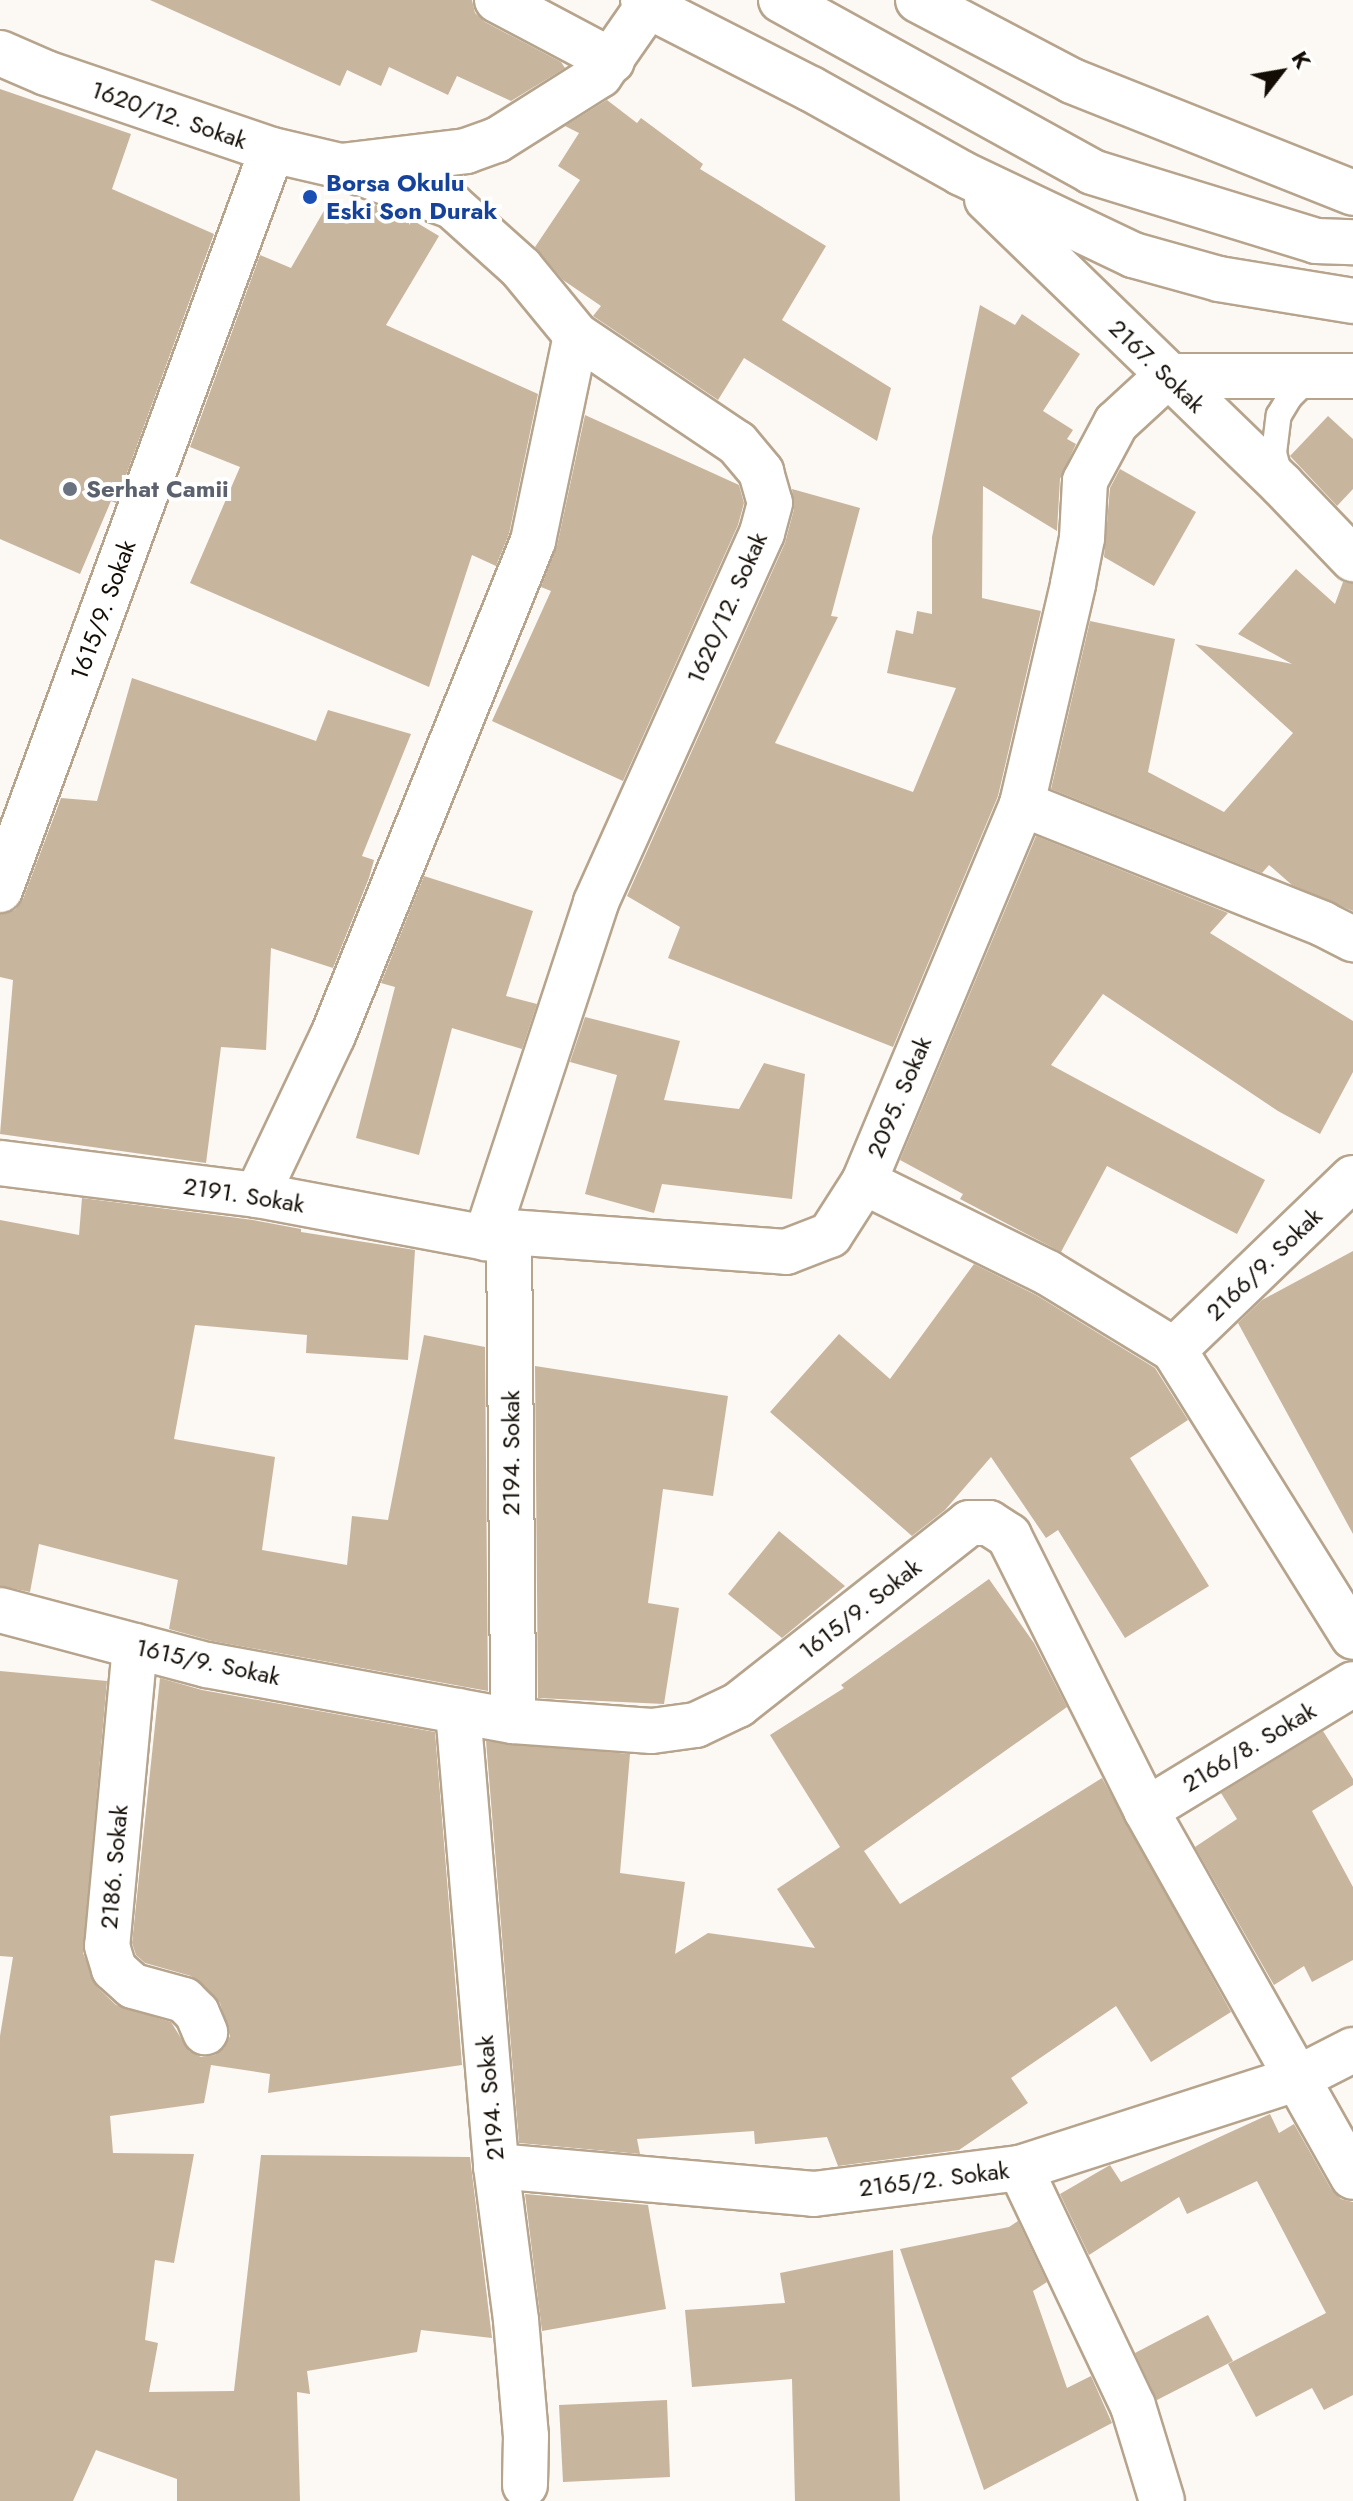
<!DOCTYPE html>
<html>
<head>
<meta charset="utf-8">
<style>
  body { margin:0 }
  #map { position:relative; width:1353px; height:2501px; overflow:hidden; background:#fcf8f3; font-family:Jost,sans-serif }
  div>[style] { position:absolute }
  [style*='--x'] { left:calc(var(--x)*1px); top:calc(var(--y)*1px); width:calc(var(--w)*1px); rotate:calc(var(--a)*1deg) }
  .building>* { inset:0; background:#c8b59e }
  .roads { filter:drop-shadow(2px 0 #b6a48d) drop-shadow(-2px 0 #b6a48d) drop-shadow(0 2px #b6a48d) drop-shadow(0 -2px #b6a48d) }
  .lane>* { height:24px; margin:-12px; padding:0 12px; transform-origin:12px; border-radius:12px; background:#fff }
  .street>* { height:44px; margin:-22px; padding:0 22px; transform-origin:22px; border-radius:22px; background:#fff }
  .secondary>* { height:44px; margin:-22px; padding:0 22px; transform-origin:22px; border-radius:22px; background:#fff }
  .dots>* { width:22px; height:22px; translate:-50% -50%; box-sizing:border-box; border:4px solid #fff; border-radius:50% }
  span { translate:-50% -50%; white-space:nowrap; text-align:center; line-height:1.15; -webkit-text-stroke:8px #fff; paint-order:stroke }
  .street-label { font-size:24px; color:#130d05 }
  .transit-label { font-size:24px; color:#164399; font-weight:700 }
  .left { translate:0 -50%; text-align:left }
  .worship-label { font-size:24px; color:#5b616d; font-weight:700 }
  .north { position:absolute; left:1241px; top:32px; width:80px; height:80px; -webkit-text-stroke:6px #fff; paint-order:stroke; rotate:59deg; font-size:22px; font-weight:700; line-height:32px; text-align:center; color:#130d05 }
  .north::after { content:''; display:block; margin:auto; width:28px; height:36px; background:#130d05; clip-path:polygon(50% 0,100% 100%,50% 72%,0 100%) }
</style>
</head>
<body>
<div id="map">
  <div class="building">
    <div style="clip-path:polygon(150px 0,472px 0,475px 13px,485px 22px,561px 62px,565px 68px,511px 101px,457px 76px,448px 95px,389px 67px,381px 86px,347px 70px,340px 86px)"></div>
    <div style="clip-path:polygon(0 89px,131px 134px,112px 189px,214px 234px,116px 503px,111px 501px,80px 574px,0 539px)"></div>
    <div style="clip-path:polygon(607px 100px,637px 123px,641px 118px,703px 164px,700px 169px,826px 246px,782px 320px,891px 388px,877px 441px,744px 358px,718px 400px,593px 316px,601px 306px,563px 280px,535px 247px,580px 180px,558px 166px,579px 133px,565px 126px)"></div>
    <div style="clip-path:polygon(329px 202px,370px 216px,375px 205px,404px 215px,439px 236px,386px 325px,538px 394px,509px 534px,496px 566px,472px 555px,429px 687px,190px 583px,240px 467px,190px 447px,260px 255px,291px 268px)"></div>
    <div style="clip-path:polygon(980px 305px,1015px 325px,1022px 314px,1080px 354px,1043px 411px,1073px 430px,1067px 439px,1076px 444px,1060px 479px,1057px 531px,983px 486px,982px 598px,1041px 611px,998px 796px,893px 1047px,668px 958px,680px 927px,627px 896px,785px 543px,794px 509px,792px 489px,860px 508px,831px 616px,838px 617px,775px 743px,913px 792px,956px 688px,887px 673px,896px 630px,913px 634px,917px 611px,932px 614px,932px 537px)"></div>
    <div style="clip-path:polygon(585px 415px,739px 485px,744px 503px,738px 525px,623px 781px,492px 721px,551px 591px,541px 587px,557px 546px)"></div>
    <div style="clip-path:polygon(1328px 416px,1353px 439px,1353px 489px,1337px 506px,1290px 456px)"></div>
    <div style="clip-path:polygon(1120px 469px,1196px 512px,1154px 586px,1104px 557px,1110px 488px)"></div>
    <div style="clip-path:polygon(1296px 569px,1335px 604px,1343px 582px,1353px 583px,1353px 911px,1292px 885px,1269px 865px,1262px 873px,1051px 789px,1090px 621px,1175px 639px,1148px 772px,1224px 812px,1293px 733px,1195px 644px,1292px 664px,1238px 634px)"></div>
    <div style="clip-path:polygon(132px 678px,316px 741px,328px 710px,411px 734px,362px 856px,374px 860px,369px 878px,333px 968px,271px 948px,266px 1050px,221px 1047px,206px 1163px,0 1134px,13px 980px,0 977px,0 914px,15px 910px,23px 899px,61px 798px,97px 801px)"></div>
    <div style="clip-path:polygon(1036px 836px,1228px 913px,1210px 933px,1353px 1021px,1353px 1072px,1320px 1134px,1278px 1111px,1103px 994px,1051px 1065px,1265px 1180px,1237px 1234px,1107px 1166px,1061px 1252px,960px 1199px,963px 1194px,900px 1160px)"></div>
    <div style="clip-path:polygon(424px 876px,533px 911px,506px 996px,537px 1004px,522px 1049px,452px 1028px,419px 1155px,356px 1138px,395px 987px,381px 983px)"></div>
    <div style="clip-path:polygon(585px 1017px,680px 1041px,664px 1100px,739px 1109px,764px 1063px,805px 1074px,792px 1199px,662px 1184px,654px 1213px,585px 1194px,617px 1075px,570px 1062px)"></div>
    <div style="clip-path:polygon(82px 1198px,253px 1220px,301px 1229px,301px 1232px,415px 1250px,408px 1360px,306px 1353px,307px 1335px,195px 1325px,174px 1439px,275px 1457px,262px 1550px,347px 1565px,352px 1516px,388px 1520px,424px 1335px,485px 1347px,488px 1691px,212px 1641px,169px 1629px,178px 1580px,39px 1544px,30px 1592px,0 1586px,0 1220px,79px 1235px)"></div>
    <div style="clip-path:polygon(1353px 1251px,1353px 1534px,1238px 1323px,1262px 1300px)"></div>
    <div style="clip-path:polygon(974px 1264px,1036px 1295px,1155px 1368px,1188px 1420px,1130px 1458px,1209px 1586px,1125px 1638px,1058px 1530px,1046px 1538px,991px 1457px,945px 1510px,912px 1536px,770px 1412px,839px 1334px,890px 1379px)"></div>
    <div style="clip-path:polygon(535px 1366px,728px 1396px,713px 1496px,663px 1489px,648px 1603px,679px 1608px,664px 1704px,538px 1698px)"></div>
    <div style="clip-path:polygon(779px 1531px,845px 1586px,782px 1638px,728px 1594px)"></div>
    <div style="clip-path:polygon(989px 1579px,1034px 1643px,1067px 1707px,864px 1851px,900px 1904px,1102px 1778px,1231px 2012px,1151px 2062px,1116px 2006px,1011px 2078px,1028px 2103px,959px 2150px,838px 2166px,827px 2137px,755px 2144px,754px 2131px,637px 2139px,640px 2154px,519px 2143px,486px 1741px,630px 1754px,620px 1873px,685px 1882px,675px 1954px,708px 1933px,815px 1948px,777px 1889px,840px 1847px,770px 1735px,844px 1688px,841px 1685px)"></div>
    <div style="clip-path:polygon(0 1671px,107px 1681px,83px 1953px,97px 1987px,116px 2005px,171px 2022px,189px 2051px,201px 2057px,215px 2055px,224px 2048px,230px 2036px,220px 2003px,191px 1976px,145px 1963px,136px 1955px,132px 1943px,160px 1678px,202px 1690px,435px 1732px,462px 2065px,268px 2093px,270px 2074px,211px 2065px,204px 2103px,110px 2116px,113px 2153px,194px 2154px,174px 2263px,155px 2260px,145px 2340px,158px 2343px,149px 2392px,234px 2391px,261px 2155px,470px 2157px,492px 2338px,421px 2330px,417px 2352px,307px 2371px,310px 2394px,297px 2392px,300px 2501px,177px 2501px,177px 2479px,96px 2450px,73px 2501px,0 2501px,0 2036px,13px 1957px,0 1956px)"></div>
    <div style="clip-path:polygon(1323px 1731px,1353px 1779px,1353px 1785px,1312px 1811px,1353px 1887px,1353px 1960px,1312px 1982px,1304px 1966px,1274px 1985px,1195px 1847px,1237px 1819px,1221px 1793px)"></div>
    <div style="clip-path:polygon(1270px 2114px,1279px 2133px,1294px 2124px,1331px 2189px,1341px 2199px,1353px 2202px,1353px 2395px,1324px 2410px,1312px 2388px,1256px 2417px,1228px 2364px,1326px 2313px,1257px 2181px,1187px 2214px,1179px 2197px,1089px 2255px,1060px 2194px,1110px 2165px,1121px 2182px)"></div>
    <div style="clip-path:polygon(525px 2194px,648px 2205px,666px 2309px,542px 2331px)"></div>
    <div style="clip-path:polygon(1018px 2221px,1047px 2282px,1033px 2291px,1067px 2388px,1091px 2376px,1112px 2423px,984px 2490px,900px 2249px,1009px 2227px)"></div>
    <div style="clip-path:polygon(893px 2250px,900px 2501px,795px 2501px,792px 2379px,692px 2387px,685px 2310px,785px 2303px,780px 2273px)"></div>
    <div style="clip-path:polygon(1208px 2315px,1233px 2361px,1157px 2400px,1135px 2353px)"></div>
    <div style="clip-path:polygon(667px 2400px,670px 2477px,563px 2482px,559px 2405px)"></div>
  </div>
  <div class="roads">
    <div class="lane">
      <div style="--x:1281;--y:479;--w:27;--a:-105"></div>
      <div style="--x:1274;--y:453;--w:38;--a:-83"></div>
      <div style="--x:1279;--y:415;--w:21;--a:-59"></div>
      <div style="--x:1290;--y:397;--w:28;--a:-45"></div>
    </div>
    <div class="street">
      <div style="--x:497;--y:0;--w:130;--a:27.9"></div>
      <div style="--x:341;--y:166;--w:118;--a:19.8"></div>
      <div style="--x:452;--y:206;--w:93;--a:41.9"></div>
      <div style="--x:521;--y:268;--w:87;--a:50.6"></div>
      <div style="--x:576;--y:335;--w:194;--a:33.9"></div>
      <div style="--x:737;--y:443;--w:38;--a:50"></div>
      <div style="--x:761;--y:472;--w:32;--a:74"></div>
      <div style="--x:770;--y:503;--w:31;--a:105"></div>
      <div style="--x:762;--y:533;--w:406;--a:114.2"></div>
      <div style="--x:596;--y:903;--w:353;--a:108.2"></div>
      <div style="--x:1022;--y:804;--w:324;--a:21.7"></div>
      <div style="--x:1323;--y:924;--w:34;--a:27"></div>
      <div style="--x:0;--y:890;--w:788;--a:-69.82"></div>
      <div style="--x:0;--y:1163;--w:259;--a:7.1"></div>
      <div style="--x:257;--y:1195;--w:233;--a:10.6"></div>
      <div style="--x:486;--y:1238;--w:24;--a:-15"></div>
      <div style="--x:509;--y:1232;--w:278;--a:4.1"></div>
      <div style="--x:786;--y:1252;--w:47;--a:-21.1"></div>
      <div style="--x:830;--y:1235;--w:63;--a:-57.3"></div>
      <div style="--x:864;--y:1182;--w:410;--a:-67.3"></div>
      <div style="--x:1022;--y:804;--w:226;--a:-76.9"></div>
      <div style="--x:1073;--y:584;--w:47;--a:-78.9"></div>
      <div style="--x:1082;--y:538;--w:57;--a:-87"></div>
      <div style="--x:1085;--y:481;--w:66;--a:-61.9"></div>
      <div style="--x:1116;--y:423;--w:69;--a:-42.7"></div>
      <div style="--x:864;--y:1182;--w:205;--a:26.3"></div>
      <div style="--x:1048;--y:1273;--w:148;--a:31.4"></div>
      <div style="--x:1174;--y:1350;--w:338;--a:58"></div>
      <div style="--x:257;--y:1195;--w:177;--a:-64.6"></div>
      <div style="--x:333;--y:1035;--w:533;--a:-67.96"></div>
      <div style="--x:533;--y:541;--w:210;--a:-78.2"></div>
      <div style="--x:509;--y:1232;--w:489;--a:89.5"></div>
      <div style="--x:1174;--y:1350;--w:248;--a:-43.9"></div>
      <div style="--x:0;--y:1610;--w:214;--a:14.9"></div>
      <div style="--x:207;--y:1665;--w:311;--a:10.4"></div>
      <div style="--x:513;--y:1721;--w:139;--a:4.1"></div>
      <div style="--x:652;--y:1731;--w:44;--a:-7.8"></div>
      <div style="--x:696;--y:1725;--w:47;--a:-25.5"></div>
      <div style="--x:738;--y:1705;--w:294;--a:-38.2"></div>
      <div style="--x:969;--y:1523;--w:20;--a:0"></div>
      <div style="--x:989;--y:1523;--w:24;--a:33"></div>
      <div style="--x:1009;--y:1536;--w:306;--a:63.4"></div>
      <div style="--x:1146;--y:1810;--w:421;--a:60.6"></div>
      <div style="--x:135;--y:1646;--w:301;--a:95.3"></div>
      <div style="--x:107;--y:1946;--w:24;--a:73"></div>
      <div style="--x:114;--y:1969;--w:25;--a:42"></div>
      <div style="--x:133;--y:1986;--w:53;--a:15.4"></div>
      <div style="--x:184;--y:2000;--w:18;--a:45"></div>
      <div style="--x:197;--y:2013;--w:21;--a:67"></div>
      <div style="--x:458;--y:1711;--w:457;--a:85.2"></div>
      <div style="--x:496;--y:2166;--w:155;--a:82.6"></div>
      <div style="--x:516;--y:2320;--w:116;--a:85.1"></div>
      <div style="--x:526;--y:2436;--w:49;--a:91.2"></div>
      <div style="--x:1146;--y:1810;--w:242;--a:-31.3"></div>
      <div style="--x:496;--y:2166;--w:319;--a:5"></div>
      <div style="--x:814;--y:2194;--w:208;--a:-7.2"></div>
      <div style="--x:1020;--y:2168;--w:290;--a:-17.9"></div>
      <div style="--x:1296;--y:2079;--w:64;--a:-27"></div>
      <div style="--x:1020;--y:2168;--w:263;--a:64.6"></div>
      <div style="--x:1133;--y:2406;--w:99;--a:73"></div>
    </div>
    <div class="secondary">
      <div style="--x:643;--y:0;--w:8;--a:50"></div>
      <div style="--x:648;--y:6;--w:183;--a:27"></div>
      <div style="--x:811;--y:89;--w:172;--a:29.2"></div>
      <div style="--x:961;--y:173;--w:191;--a:25.5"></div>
      <div style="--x:1133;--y:255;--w:89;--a:15.6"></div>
      <div style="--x:1219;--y:279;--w:136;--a:9.3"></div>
      <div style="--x:781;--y:0;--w:355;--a:28.9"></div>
      <div style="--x:1092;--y:172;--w:234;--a:17.1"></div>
      <div style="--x:1316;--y:241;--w:37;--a:2"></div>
      <div style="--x:918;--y:0;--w:174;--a:27.7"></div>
      <div style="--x:1072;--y:81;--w:302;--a:21.7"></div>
      <div style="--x:0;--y:53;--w:50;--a:23.5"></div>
      <div style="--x:46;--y:73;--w:239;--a:18.8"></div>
      <div style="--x:272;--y:150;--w:71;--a:13.1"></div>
      <div style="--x:341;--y:166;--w:126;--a:-6.8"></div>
      <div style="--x:466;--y:151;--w:33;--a:-20"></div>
      <div style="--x:497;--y:140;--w:122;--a:-32.3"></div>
      <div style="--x:600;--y:75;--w:84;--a:-55.2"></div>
      <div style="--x:987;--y:199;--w:411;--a:44.1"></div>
      <div style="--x:1282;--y:485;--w:103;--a:46.2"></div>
      <div style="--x:1167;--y:376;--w:186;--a:0"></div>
    </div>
  </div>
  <div class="dots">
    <div style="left:310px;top:197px;background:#1a4fb4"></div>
    <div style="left:70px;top:489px;background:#6b7280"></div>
  </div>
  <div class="street-label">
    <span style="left:169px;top:115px;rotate:19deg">1620/12. Sokak</span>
    <span style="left:1157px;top:366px;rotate:44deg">2167. Sokak</span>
    <span style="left:727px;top:608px;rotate:-66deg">1620/12. Sokak</span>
    <span style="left:103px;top:610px;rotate:-70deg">1615/9. Sokak</span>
    <span style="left:899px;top:1097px;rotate:-67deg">2095. Sokak</span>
    <span style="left:244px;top:1195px;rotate:9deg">2191. Sokak</span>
    <span style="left:1264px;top:1264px;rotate:-44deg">2166/9. Sokak</span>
    <span style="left:511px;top:1453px;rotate:-90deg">2194. Sokak</span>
    <span style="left:860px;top:1609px;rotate:-38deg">1615/9. Sokak</span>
    <span style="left:208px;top:1662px;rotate:12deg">1615/9. Sokak</span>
    <span style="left:1249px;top:1747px;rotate:-31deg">2166/8. Sokak</span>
    <span style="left:114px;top:1867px;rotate:-85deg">2186. Sokak</span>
    <span style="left:490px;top:2098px;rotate:-95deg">2194. Sokak</span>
    <span style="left:934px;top:2179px;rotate:-7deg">2165/2. Sokak</span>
  </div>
  <div class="transit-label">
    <span class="left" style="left:326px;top:197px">Borsa Okulu<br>Eski Son Durak</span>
  </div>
  <div class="worship-label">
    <span class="left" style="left:86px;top:489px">Serhat Camii</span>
  </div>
  <div class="north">K</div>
</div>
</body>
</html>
